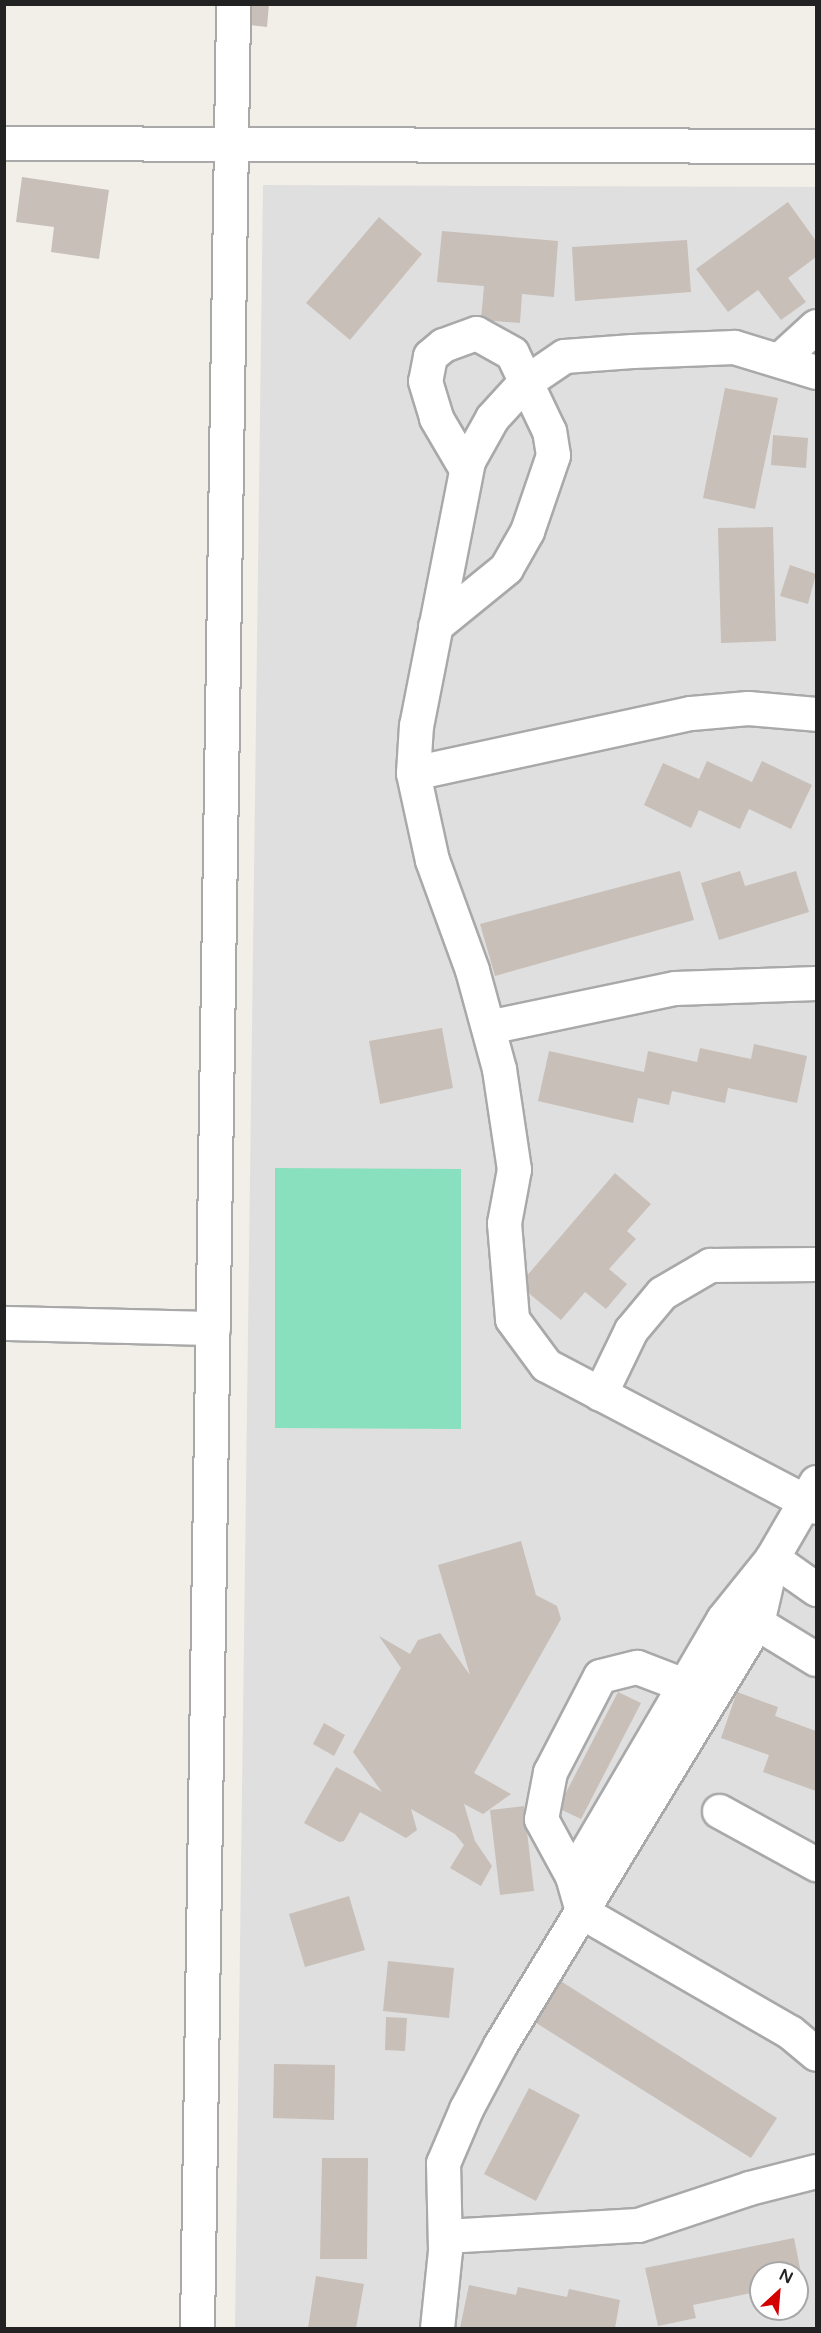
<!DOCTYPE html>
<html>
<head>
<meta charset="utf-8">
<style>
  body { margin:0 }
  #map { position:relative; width:821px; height:2333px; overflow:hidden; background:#f2efe9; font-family:"Varela Round",sans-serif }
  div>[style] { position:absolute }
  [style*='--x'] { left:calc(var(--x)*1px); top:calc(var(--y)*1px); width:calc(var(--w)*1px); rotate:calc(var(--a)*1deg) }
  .residential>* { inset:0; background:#e0dfdf }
  .pitch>* { inset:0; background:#88e0be }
  .building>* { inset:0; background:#c7bfb8 }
  .roads { filter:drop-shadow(2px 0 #a9a9a9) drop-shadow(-2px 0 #a9a9a9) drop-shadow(0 2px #a9a9a9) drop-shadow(0 -2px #a9a9a9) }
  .street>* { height:33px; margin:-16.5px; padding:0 16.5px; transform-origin:16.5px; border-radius:16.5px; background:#fff }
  span { translate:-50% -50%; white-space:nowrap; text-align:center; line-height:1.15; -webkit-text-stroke:4.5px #fff; paint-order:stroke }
  .frame { position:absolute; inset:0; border:6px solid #222; pointer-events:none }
  .north { position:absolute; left:749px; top:2261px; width:60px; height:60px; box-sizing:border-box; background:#fff; border:2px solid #a7a7a7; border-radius:50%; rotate:26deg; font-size:16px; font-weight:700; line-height:24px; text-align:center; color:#222 }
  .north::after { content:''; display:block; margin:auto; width:21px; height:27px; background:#d40000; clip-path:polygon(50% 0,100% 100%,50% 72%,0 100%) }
</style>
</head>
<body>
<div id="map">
  <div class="residential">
    <div style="clip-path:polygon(evenodd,263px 185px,816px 187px,816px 2328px,235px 2328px,263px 185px,761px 2273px,797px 2273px,797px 2309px,761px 2309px,761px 2273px)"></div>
  </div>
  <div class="pitch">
    <div style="clip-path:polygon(275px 1168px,461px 1169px,461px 1429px,275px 1428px)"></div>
  </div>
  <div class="building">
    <div style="clip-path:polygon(236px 4px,269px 4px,267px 27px,234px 23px)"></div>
    <div style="clip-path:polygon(22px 177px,109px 190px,99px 259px,51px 252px,54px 227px,16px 222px)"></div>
    <div style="clip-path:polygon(788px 202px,816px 241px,816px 257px,788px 278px,806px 302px,781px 320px,758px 290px,728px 312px,696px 269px)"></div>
    <div style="clip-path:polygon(379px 217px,422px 254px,350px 340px,306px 303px)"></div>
    <div style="clip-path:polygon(442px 231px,558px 241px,554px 297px,522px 294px,520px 323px,481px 320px,484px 286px,437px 282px)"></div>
    <div style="clip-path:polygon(687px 240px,691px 292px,575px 301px,572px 247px)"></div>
    <div style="clip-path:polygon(725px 388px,778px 398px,755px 509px,703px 498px)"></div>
    <div style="clip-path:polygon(773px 435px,808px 438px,806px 468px,771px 465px)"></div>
    <div style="clip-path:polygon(773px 527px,776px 641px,721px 643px,718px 528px)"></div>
    <div style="clip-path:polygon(790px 565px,816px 574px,808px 604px,780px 596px)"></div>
    <div style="clip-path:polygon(707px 761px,752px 782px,762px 761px,812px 785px,791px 829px,749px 809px,740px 829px,699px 810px,691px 828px,644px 805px,663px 763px,699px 779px)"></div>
    <div style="clip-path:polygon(680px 871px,694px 920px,495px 976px,480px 924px)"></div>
    <div style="clip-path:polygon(740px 871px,745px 886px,796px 871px,809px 912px,719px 940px,701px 883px)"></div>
    <div style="clip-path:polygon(442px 1028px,453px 1088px,380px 1104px,369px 1041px)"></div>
    <div style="clip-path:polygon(754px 1044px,807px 1056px,797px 1103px,728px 1088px,725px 1103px,672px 1091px,669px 1105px,638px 1098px,633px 1123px,538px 1101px,549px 1051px,644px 1072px,648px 1051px,697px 1062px,700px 1048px,751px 1059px)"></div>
    <div style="clip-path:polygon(615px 1173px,651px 1204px,627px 1231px,636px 1239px,609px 1269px,627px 1284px,606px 1309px,585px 1292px,561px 1320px,519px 1285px)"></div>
    <div style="clip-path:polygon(521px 1541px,536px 1595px,557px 1606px,561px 1619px,474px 1773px,511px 1794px,483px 1814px,464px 1804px,475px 1841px,492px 1866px,481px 1886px,450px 1868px,464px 1845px,455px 1834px,411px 1809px,417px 1830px,406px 1838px,360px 1812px,344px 1841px,339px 1842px,304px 1823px,336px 1767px,382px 1792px,353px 1752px,401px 1668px,379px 1636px,410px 1654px,418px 1640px,440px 1633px,470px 1675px,438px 1565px)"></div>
    <div style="clip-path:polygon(618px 1692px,641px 1703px,581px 1819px,558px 1808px)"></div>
    <div style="clip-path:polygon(737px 1692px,778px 1707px,775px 1716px,816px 1731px,816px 1791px,763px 1772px,769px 1755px,721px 1738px)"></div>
    <div style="clip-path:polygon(324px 1723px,345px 1735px,334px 1756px,313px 1744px)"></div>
    <div style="clip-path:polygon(524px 1806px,534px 1891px,500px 1895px,490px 1810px)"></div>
    <div style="clip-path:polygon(349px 1896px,365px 1950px,305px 1967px,289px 1914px)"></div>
    <div style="clip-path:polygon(388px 1961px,454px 1968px,449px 2018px,383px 2011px)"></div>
    <div style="clip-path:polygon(559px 1980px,777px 2118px,751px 2158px,533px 2021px)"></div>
    <div style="clip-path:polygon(386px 2017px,407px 2018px,405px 2051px,385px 2050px)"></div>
    <div style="clip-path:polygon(274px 2064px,335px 2065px,334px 2120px,273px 2118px)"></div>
    <div style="clip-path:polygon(529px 2088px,580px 2115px,536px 2201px,484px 2174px)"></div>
    <div style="clip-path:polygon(322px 2158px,368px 2158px,367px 2259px,320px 2259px)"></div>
    <div style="clip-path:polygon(794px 2238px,803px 2283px,797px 2284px,797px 2273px,761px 2273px,761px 2291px,693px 2305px,696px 2318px,658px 2326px,645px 2268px)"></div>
    <div style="clip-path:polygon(316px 2276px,364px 2284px,356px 2328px,308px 2328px)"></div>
    <div style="clip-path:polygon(469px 2285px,516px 2295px,518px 2287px,567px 2297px,569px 2289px,620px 2300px,615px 2328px,460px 2328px)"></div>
  </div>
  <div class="roads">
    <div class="street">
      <div style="--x:4;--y:143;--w:812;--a:0.21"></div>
      <div style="--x:780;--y:359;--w:49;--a:-42.5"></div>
      <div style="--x:816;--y:372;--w:86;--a:-163"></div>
      <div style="--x:734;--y:347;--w:102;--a:177.8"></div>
      <div style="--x:632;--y:351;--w:68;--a:175.8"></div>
      <div style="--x:564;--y:356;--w:50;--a:145.7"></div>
      <div style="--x:523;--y:384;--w:46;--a:132.4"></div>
      <div style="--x:492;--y:418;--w:49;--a:119.2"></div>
      <div style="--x:468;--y:461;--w:269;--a:101.1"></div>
      <div style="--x:416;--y:725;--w:48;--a:93.6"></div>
      <div style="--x:413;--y:773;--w:89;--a:77.7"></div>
      <div style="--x:432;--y:860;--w:117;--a:70"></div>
      <div style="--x:472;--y:970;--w:103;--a:74.7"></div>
      <div style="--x:499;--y:1069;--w:101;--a:81.5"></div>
      <div style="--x:514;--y:1169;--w:55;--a:100.5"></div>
      <div style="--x:504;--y:1223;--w:96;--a:85.2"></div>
      <div style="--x:512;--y:1319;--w:57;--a:53.5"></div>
      <div style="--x:546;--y:1365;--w:305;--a:27.7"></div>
      <div style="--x:435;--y:626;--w:92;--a:-39.2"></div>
      <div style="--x:506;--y:568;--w:43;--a:-60.4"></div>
      <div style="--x:527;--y:531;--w:80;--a:-71.1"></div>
      <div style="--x:553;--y:455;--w:24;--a:-99"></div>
      <div style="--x:549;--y:431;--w:86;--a:-115.4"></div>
      <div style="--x:512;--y:353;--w:41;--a:-150.9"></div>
      <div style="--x:476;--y:333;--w:35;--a:160"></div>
      <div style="--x:443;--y:345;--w:17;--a:140"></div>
      <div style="--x:430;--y:356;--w:25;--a:101"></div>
      <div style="--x:425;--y:381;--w:39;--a:73"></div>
      <div style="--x:436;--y:418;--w:59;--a:59.5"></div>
      <div style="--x:413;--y:773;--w:284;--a:-12.2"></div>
      <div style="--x:691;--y:713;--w:57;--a:-5"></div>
      <div style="--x:748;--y:708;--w:68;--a:5"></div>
      <div style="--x:488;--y:1027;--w:191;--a:-11.8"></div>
      <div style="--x:675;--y:988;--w:141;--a:-2"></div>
      <div style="--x:4;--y:1323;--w:209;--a:1.4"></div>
      <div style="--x:600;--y:1394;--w:71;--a:-64.2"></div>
      <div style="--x:631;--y:1330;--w:48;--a:-50"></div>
      <div style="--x:662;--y:1293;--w:56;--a:-30.3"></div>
      <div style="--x:710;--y:1265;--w:106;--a:-0.5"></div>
      <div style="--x:816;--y:1482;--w:88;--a:120.1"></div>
      <div style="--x:772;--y:1558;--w:78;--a:128.8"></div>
      <div style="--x:723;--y:1619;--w:298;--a:120.4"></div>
      <div style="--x:572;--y:1876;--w:37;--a:74"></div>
      <div style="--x:582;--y:1912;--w:240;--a:30"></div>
      <div style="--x:790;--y:2032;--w:34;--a:40"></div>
      <div style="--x:772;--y:1558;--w:54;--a:35.2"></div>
      <div style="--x:757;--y:1623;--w:69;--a:31.4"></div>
      <div style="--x:719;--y:1811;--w:111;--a:28.7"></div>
      <div style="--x:572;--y:1876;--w:65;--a:-118.5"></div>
      <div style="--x:541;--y:1819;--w:48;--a:-79.2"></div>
      <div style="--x:550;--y:1772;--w:108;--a:-62.5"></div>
      <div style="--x:600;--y:1676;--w:38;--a:-14"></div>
      <div style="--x:637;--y:1667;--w:50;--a:21"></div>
      <div style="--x:445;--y:2236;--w:193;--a:-3.3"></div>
      <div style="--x:638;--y:2225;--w:117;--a:-18.4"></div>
      <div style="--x:749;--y:2188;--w:69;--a:-14.2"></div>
      <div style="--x:197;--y:2328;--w:2324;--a:-89.11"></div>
      <div style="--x:437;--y:2328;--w:78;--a:-84.1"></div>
      <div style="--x:445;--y:2250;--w:87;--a:-91.3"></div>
      <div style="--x:443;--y:2163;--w:59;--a:-66.9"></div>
      <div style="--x:466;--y:2109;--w:72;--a:-62"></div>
      <div style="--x:500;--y:2045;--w:494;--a:-58.7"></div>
      <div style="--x:757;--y:1623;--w:67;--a:-77"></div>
    </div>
  </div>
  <div class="frame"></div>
  <div class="north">N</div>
</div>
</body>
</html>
